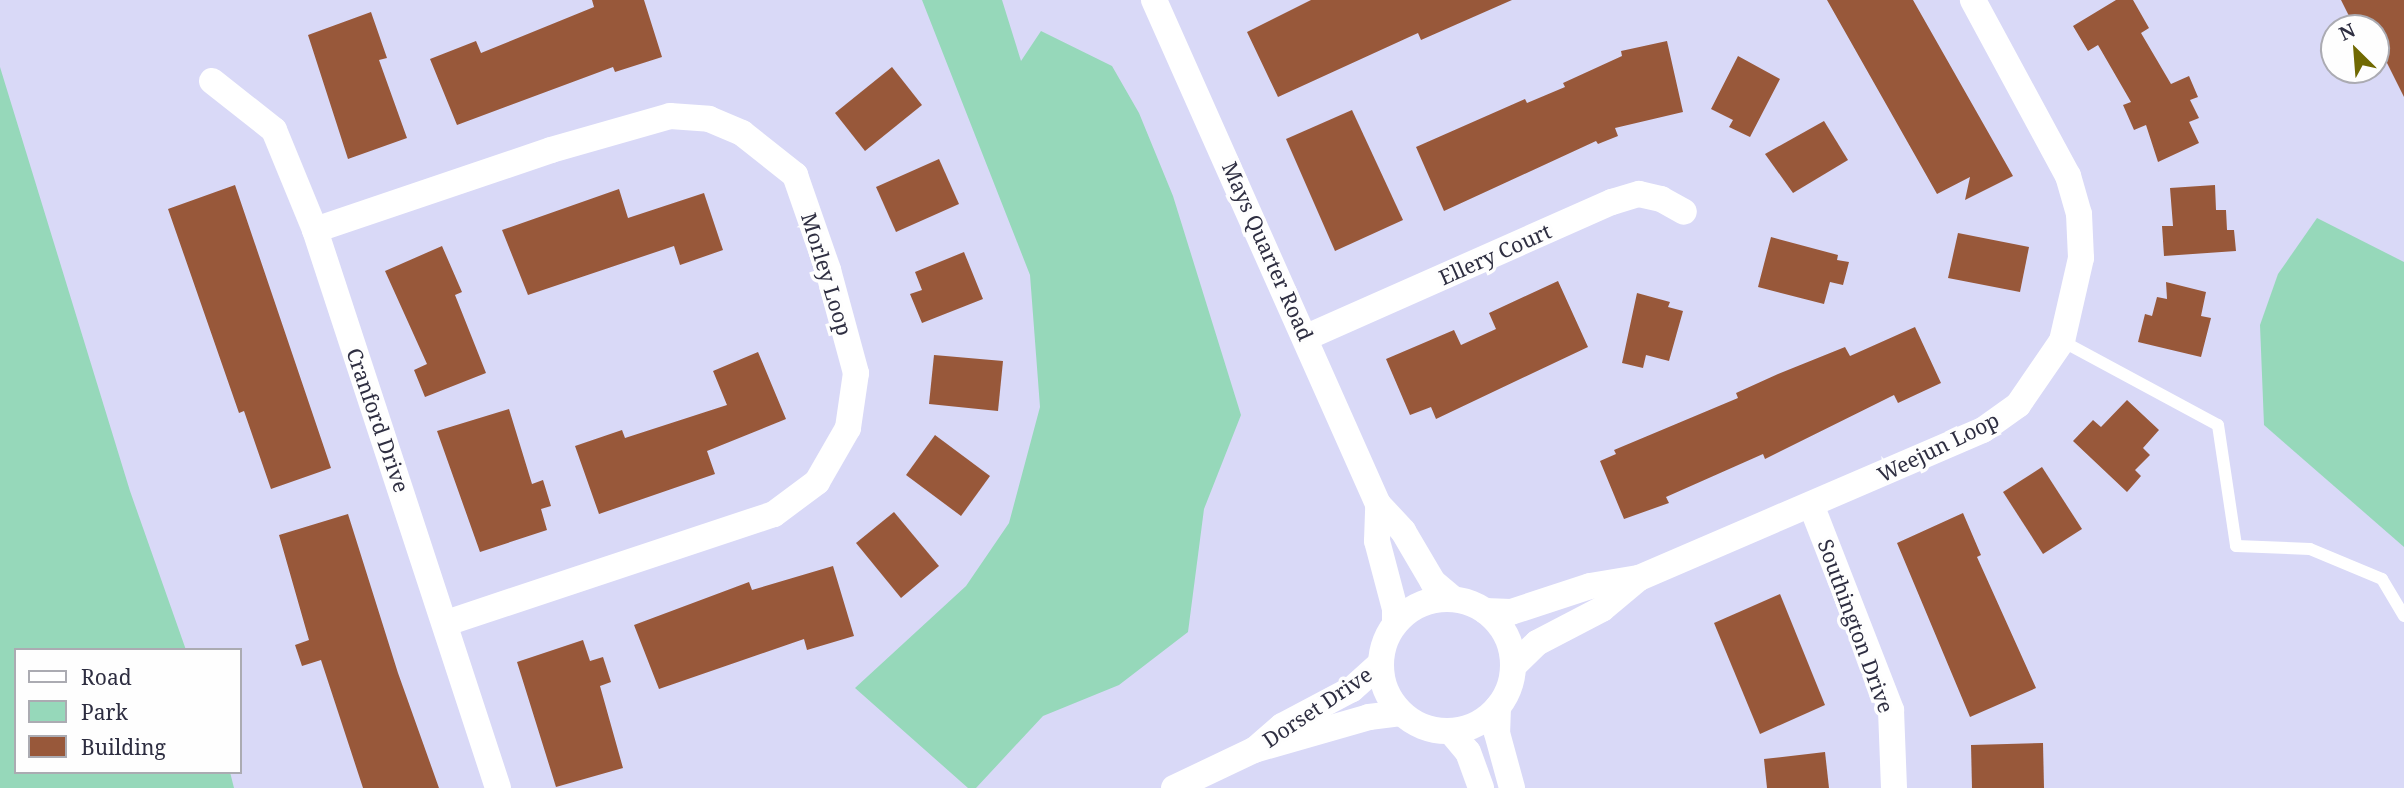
<!DOCTYPE html>
<html>
<head>
<meta charset="utf-8">
<style>
  body { margin:0 }
  #map { position:relative; width:2404px; height:788px; overflow:hidden; background:#d9d9f7; font-family:"Noto Serif",serif }
  div>[style] { position:absolute }
  [style*='--x'] { left:calc(var(--x)*1px); top:calc(var(--y)*1px); width:calc(var(--w)*1px); rotate:calc(var(--a)*1deg) }
  .green>* { inset:0; background:#96d8ba }
  .building>* { inset:0; background:#98583a }
  .service>* { height:12px; margin:-6px; padding:0 6px; transform-origin:6px; border-radius:6px; background:#fff }
  .minor>* { height:26px; margin:-13px; padding:0 13px; transform-origin:13px; border-radius:13px; background:#fff }
  .minor>.ring { margin:-13px; padding:0; box-sizing:content-box; background:none; border:26px solid #fff; border-radius:50% }
  span { translate:-50% -50%; white-space:nowrap; text-align:center; line-height:1.15; -webkit-text-stroke:7px #fefefe; paint-order:stroke }
  .street-label { font-size:21px; color:#2e2e41 }
  .legend { position:absolute; left:14px; top:648px; width:228px; height:126px; box-sizing:border-box; background:#fefefe; border:2px solid #ababb2; margin:0; padding:9px 12px; list-style:none; font-size:21px; color:#2e2e41 }
  .legend li { display:flex; align-items:center; gap:14px; height:35px }
  .legend b { width:35px; border:2px solid #ababb2 }
  .north { position:absolute; left:2320px; top:14px; width:70px; height:70px; box-sizing:border-box; background:#fefefe; border:2px solid #ababb2; border-radius:50%; rotate:335deg; font-size:19px; font-weight:700; line-height:28px; text-align:center; color:#2e2e41 }
  .north::after { content:''; display:block; margin:auto; width:24px; height:32px; background:#706902; clip-path:polygon(50% 0,100% 100%,50% 72%,0 100%) }
</style>
</head>
<body>
<div id="map">
  <div class="green">
    <div style="clip-path:polygon(922px 0,1002px 0,1021px 61px,1041px 31px,1112px 66px,1139px 113px,1173px 196px,1241px 415px,1204px 509px,1188px 632px,1119px 685px,1043px 716px,976px 788px,968px 788px,855px 688px,966px 586px,1009px 523px,1040px 407px,1030px 275px)"></div>
    <div style="clip-path:polygon(0 67px,130px 491px,186px 650px,16px 650px,16px 772px,230px 772px,234px 788px,0 788px)"></div>
    <div style="clip-path:polygon(2317px 218px,2404px 262px,2404px 547px,2264px 425px,2260px 325px,2278px 274px)"></div>
  </div>
  <div class="building">
    <div style="clip-path:polygon(592px 0,644px 0,662px 57px,615px 72px,613px 67px,457px 125px,430px 59px,476px 41px,481px 53px,594px 7px)"></div>
    <div style="clip-path:polygon(1311px 0,1512px 0,1421px 40px,1418px 33px,1278px 97px,1247px 32px)"></div>
    <div style="clip-path:polygon(1827px 0,1913px 0,2013px 176px,1965px 200px,1970px 177px,1937px 194px)"></div>
    <div style="clip-path:polygon(2116px 0,2133px 0,2149px 28px,2141px 33px,2171px 84px,2189px 76px,2198px 97px,2190px 100px,2199px 118px,2189px 122px,2199px 143px,2158px 162px,2146px 125px,2134px 130px,2123px 105px,2131px 102px,2098px 45px,2088px 51px,2073px 26px)"></div>
    <div style="clip-path:polygon(2341px 0,2404px 0,2404px 97px,2376px 41px,2376px 28px,2355px 28px)"></div>
    <div style="clip-path:polygon(371px 12px,387px 58px,379px 60px,407px 138px,348px 159px,308px 35px)"></div>
    <div style="clip-path:polygon(1667px 41px,1683px 112px,1615px 128px,1618px 136px,1598px 144px,1596px 141px,1444px 211px,1416px 147px,1525px 99px,1527px 103px,1565px 87px,1563px 83px,1622px 56px,1621px 51px)"></div>
    <div style="clip-path:polygon(1738px 56px,1780px 79px,1750px 137px,1729px 127px,1733px 120px,1711px 109px)"></div>
    <div style="clip-path:polygon(892px 67px,922px 105px,865px 151px,835px 113px)"></div>
    <div style="clip-path:polygon(1352px 110px,1403px 220px,1335px 251px,1286px 139px)"></div>
    <div style="clip-path:polygon(1824px 121px,1848px 160px,1793px 193px,1765px 154px)"></div>
    <div style="clip-path:polygon(939px 159px,959px 204px,896px 232px,876px 187px)"></div>
    <div style="clip-path:polygon(235px 185px,331px 468px,271px 489px,244px 411px,239px 413px,168px 209px)"></div>
    <div style="clip-path:polygon(2215px 185px,2216px 210px,2226px 210px,2227px 230px,2234px 230px,2236px 251px,2164px 256px,2162px 226px,2173px 226px,2170px 188px)"></div>
    <div style="clip-path:polygon(619px 189px,628px 218px,704px 193px,723px 250px,680px 265px,674px 246px,528px 295px,502px 230px)"></div>
    <div style="clip-path:polygon(1958px 233px,2029px 247px,2020px 292px,1948px 278px)"></div>
    <div style="clip-path:polygon(1771px 237px,1838px 255px,1837px 260px,1849px 262px,1843px 285px,1830px 282px,1824px 304px,1758px 287px)"></div>
    <div style="clip-path:polygon(442px 246px,462px 292px,455px 295px,486px 373px,425px 397px,414px 370px,427px 364px,385px 271px)"></div>
    <div style="clip-path:polygon(964px 252px,983px 299px,922px 323px,910px 294px,922px 290px,915px 272px)"></div>
    <div style="clip-path:polygon(1558px 281px,1588px 347px,1436px 419px,1431px 407px,1410px 415px,1386px 359px,1454px 330px,1461px 345px,1496px 329px,1489px 313px)"></div>
    <div style="clip-path:polygon(2166px 282px,2206px 292px,2201px 316px,2211px 318px,2201px 357px,2138px 342px,2145px 314px,2152px 316px,2157px 297px,2167px 299px)"></div>
    <div style="clip-path:polygon(1637px 293px,1670px 302px,1668px 307px,1683px 311px,1669px 361px,1646px 355px,1643px 368px,1622px 363px)"></div>
    <div style="clip-path:polygon(1915px 327px,1941px 383px,1898px 403px,1894px 395px,1765px 459px,1763px 454px,1666px 497px,1669px 503px,1624px 519px,1600px 461px,1616px 454px,1614px 450px,1738px 398px,1736px 393px,1778px 374px,1845px 347px,1850px 356px)"></div>
    <div style="clip-path:polygon(758px 352px,786px 419px,707px 451px,715px 474px,599px 514px,575px 446px,622px 430px,625px 438px,727px 405px,713px 371px)"></div>
    <div style="clip-path:polygon(934px 355px,1003px 361px,998px 411px,929px 404px)"></div>
    <div style="clip-path:polygon(2127px 400px,2159px 430px,2143px 448px,2150px 455px,2135px 470px,2141px 476px,2127px 492px,2073px 441px,2093px 420px,2101px 427px)"></div>
    <div style="clip-path:polygon(509px 409px,532px 484px,543px 480px,551px 506px,541px 509px,547px 530px,480px 552px,437px 431px)"></div>
    <div style="clip-path:polygon(935px 435px,990px 476px,961px 516px,906px 475px)"></div>
    <div style="clip-path:polygon(2042px 467px,2082px 529px,2043px 554px,2003px 492px)"></div>
    <div style="clip-path:polygon(894px 512px,939px 566px,901px 598px,856px 543px)"></div>
    <div style="clip-path:polygon(1963px 513px,1981px 555px,1977px 557px,2036px 688px,1970px 717px,1897px 543px)"></div>
    <div style="clip-path:polygon(348px 514px,398px 673px,439px 788px,363px 788px,321px 660px,302px 666px,295px 645px,309px 640px,279px 535px)"></div>
    <div style="clip-path:polygon(833px 566px,854px 636px,807px 650px,804px 639px,659px 689px,634px 625px,749px 582px,752px 590px)"></div>
    <div style="clip-path:polygon(1780px 594px,1825px 705px,1760px 734px,1714px 623px)"></div>
    <div style="clip-path:polygon(583px 640px,590px 661px,603px 657px,611px 682px,600px 686px,623px 768px,556px 787px,517px 662px)"></div>
    <div style="clip-path:polygon(2043px 743px,2044px 788px,1972px 788px,1971px 745px)"></div>
    <div style="clip-path:polygon(1825px 752px,1829px 788px,1767px 788px,1764px 759px)"></div>
  </div>
  <div class="service">
    <div style="--x:2062;--y:341;--w:177;--a:28.3"></div>
    <div style="--x:2218;--y:425;--w:122;--a:81.5"></div>
    <div style="--x:2236;--y:546;--w:74;--a:2.3"></div>
    <div style="--x:2310;--y:549;--w:78;--a:22.6"></div>
    <div style="--x:2382;--y:579;--w:43;--a:59.3"></div>
  </div>
  <div class="minor">
    <div style="--x:1154;--y:0;--w:552;--a:66.04"></div>
    <div style="--x:212;--y:81;--w:79;--a:38.3"></div>
    <div style="--x:274;--y:130;--w:108;--a:67.7"></div>
    <div style="--x:315;--y:230;--w:587;--a:71.84"></div>
    <div style="--x:315;--y:230;--w:249;--a:-18.7"></div>
    <div style="--x:551;--y:150;--w:124;--a:-15.9"></div>
    <div style="--x:670;--y:116;--w:39;--a:4"></div>
    <div style="--x:709;--y:119;--w:36;--a:23"></div>
    <div style="--x:742;--y:133;--w:68;--a:38.4"></div>
    <div style="--x:795;--y:175;--w:101;--a:70.8"></div>
    <div style="--x:828;--y:270;--w:107;--a:74.8"></div>
    <div style="--x:856;--y:373;--w:56;--a:98.3"></div>
    <div style="--x:848;--y:428;--w:62;--a:119.9"></div>
    <div style="--x:817;--y:482;--w:54;--a:143.3"></div>
    <div style="--x:774;--y:514;--w:346;--a:161.6"></div>
    <div style="--x:1307;--y:337;--w:334;--a:-23.9"></div>
    <div style="--x:1612;--y:202;--w:28;--a:-17"></div>
    <div style="--x:1639;--y:194;--w:23;--a:13"></div>
    <div style="--x:1661;--y:199;--w:26;--a:29"></div>
    <div style="--x:1812;--y:507;--w:218;--a:68.7"></div>
    <div style="--x:1891;--y:710;--w:78;--a:87.8"></div>
    <div style="--x:1639;--y:578;--w:374;--a:-23.3"></div>
    <div style="--x:1983;--y:430;--w:43;--a:-35.5"></div>
    <div style="--x:2018;--y:405;--w:78;--a:-55.5"></div>
    <div style="--x:2062;--y:341;--w:85;--a:-77.1"></div>
    <div style="--x:2081;--y:258;--w:44;--a:-92.6"></div>
    <div style="--x:2079;--y:214;--w:40;--a:-106"></div>
    <div style="--x:2068;--y:176;--w:200;--a:-118.4"></div>
    <div class="ring" style="left:1381px;top:599px;width:106px;height:106px"></div>
    <div style="--x:1485;--y:611;--w:26;--a:2"></div>
    <div style="--x:1511;--y:612;--w:83;--a:-18.2"></div>
    <div style="--x:1590;--y:586;--w:50;--a:-9.3"></div>
    <div style="--x:1639;--y:578;--w:48;--a:140"></div>
    <div style="--x:1602;--y:609;--w:73;--a:152.4"></div>
    <div style="--x:1537;--y:643;--w:33;--a:136"></div>
    <div style="--x:1395;--y:623;--w:14;--a:-90"></div>
    <div style="--x:1395;--y:609;--w:70;--a:-104.8"></div>
    <div style="--x:1377;--y:541;--w:37;--a:-88"></div>
    <div style="--x:1378;--y:504;--w:37;--a:47"></div>
    <div style="--x:1403;--y:531;--w:59;--a:59.5"></div>
    <div style="--x:1433;--y:582;--w:26;--a:40"></div>
    <div style="--x:1380;--y:664;--w:38;--a:138"></div>
    <div style="--x:1352;--y:689;--w:79;--a:152.1"></div>
    <div style="--x:1282;--y:726;--w:37;--a:139"></div>
    <div style="--x:1254;--y:750;--w:120;--a:-16"></div>
    <div style="--x:1369;--y:717;--w:32;--a:-7"></div>
    <div style="--x:1498;--y:707;--w:26;--a:92"></div>
    <div style="--x:1497;--y:733;--w:57;--a:74.7"></div>
    <div style="--x:1451;--y:732;--w:26;--a:50"></div>
    <div style="--x:1468;--y:752;--w:38;--a:70"></div>
    <div style="--x:1174;--y:788;--w:89;--a:-25.4"></div>
  </div>
  <div class="street-label">
    <span style="left:1268px;top:251px;rotate:66deg">Mays Quarter Road</span>
    <span style="left:1495px;top:254px;rotate:-24deg">Ellery Court</span>
    <span style="left:827px;top:274px;rotate:73deg">Morley Loop</span>
    <span style="left:378px;top:420px;rotate:71deg">Cranford Drive</span>
    <span style="left:1938px;top:447px;rotate:-26deg">Weejun Loop</span>
    <span style="left:1856px;top:626px;rotate:70deg">Southington Drive</span>
    <span style="left:1317px;top:707px;rotate:-34deg">Dorset Drive</span>
  </div>
  <ul class="legend">
  <li><b style="height:9px;background:#fff"></b>Road</li>
  <li><b style="height:19px;background:#96d8ba"></b>Park</li>
  <li><b style="height:19px;background:#98583a"></b>Building</li>
  </ul>
  <div class="north">N</div>
</div>
</body>
</html>
